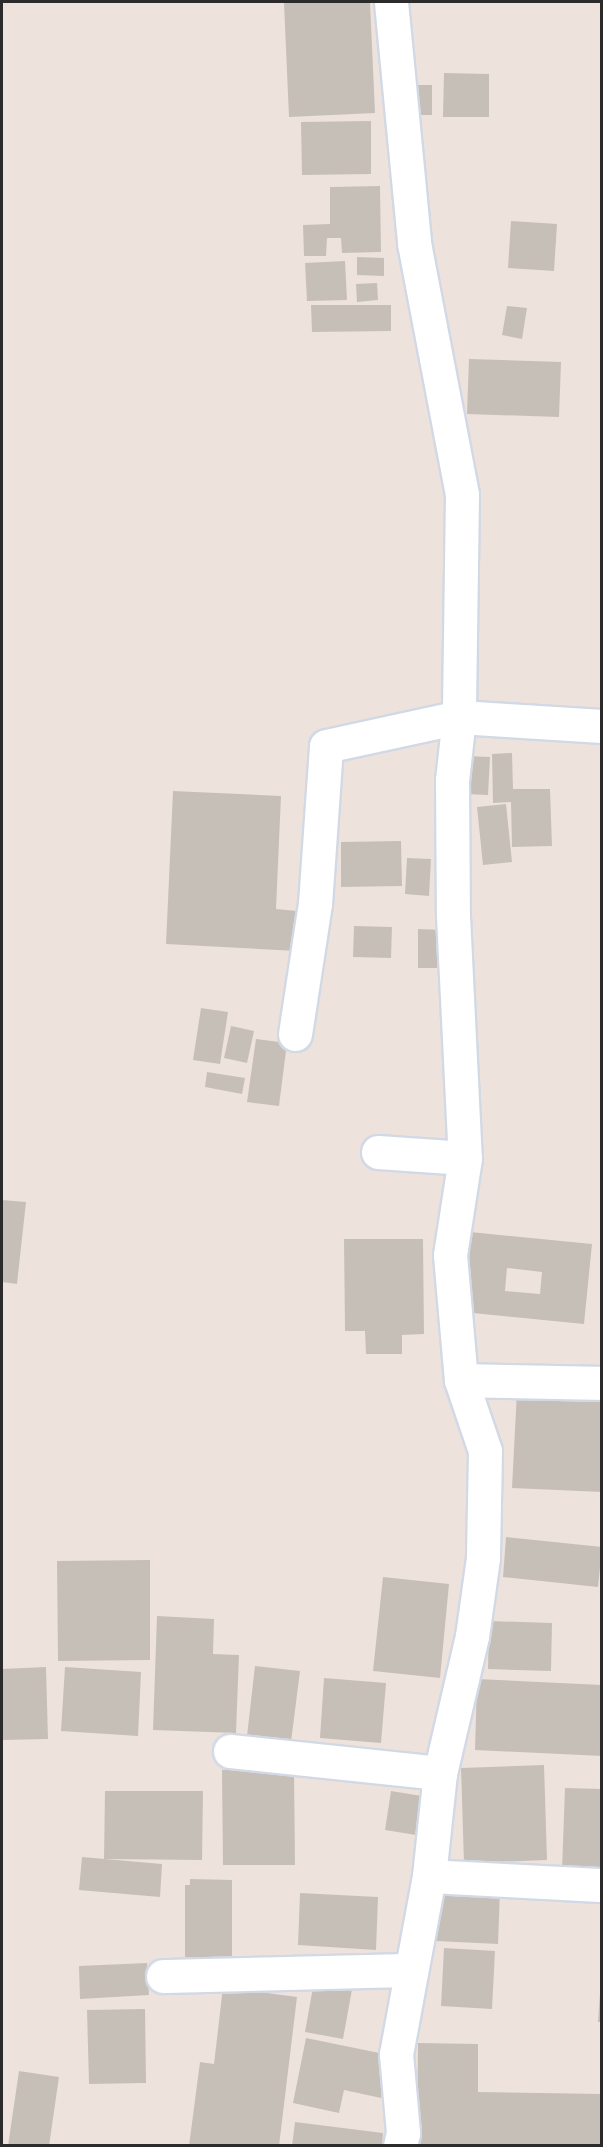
<!DOCTYPE html>
<html>
<head>
<meta charset="utf-8">
<style>
  body { margin:0 }
  #map { position:relative; width:603px; height:2147px; overflow:hidden; background:#eee3dc; font-family:Inter,sans-serif }
  div>[style] { position:absolute }
  [style*='--x'] { left:calc(var(--x)*1px); top:calc(var(--y)*1px); width:calc(var(--w)*1px); rotate:calc(var(--a)*1deg) }
  .building>* { inset:0; background:#c6bfb8 }
  .roads { filter:drop-shadow(2px 0 #d2d9e5) drop-shadow(-2px 0 #d2d9e5) drop-shadow(0 2px #d2d9e5) drop-shadow(0 -2px #d2d9e5) }
  .minor>* { height:33px; margin:-16.5px; padding:0 16.5px; transform-origin:16.5px; border-radius:16.5px; background:#fff }
  span { translate:-50% -50%; white-space:nowrap; text-align:center; line-height:1.15; -webkit-text-stroke:6px #fff; paint-order:stroke }
  .frame { position:absolute; inset:0; border:3px solid #2b2b2b; pointer-events:none }
</style>
</head>
<body>
<div id="map">
  <div class="building">
    <div style="clip-path:polygon(370px 2px,375px 113px,289px 117px,284px 3px)"></div>
    <div style="clip-path:polygon(444px 73px,489px 74px,489px 117px,443px 117px)"></div>
    <div style="clip-path:polygon(411px 85px,432px 85px,432px 115px,411px 115px)"></div>
    <div style="clip-path:polygon(371px 121px,371px 174px,302px 175px,301px 122px)"></div>
    <div style="clip-path:polygon(380px 186px,381px 252px,342px 253px,341px 238px,327px 238px,326px 256px,304px 256px,303px 225px,330px 224px,330px 187px)"></div>
    <div style="clip-path:polygon(511px 221px,557px 224px,554px 271px,508px 268px)"></div>
    <div style="clip-path:polygon(357px 257px,384px 258px,384px 276px,357px 275px)"></div>
    <div style="clip-path:polygon(345px 261px,347px 300px,307px 301px,305px 263px)"></div>
    <div style="clip-path:polygon(377px 283px,378px 300px,357px 302px,356px 284px)"></div>
    <div style="clip-path:polygon(311px 305px,391px 305px,391px 331px,312px 332px)"></div>
    <div style="clip-path:polygon(507px 306px,527px 308px,522px 339px,502px 335px)"></div>
    <div style="clip-path:polygon(469px 359px,561px 362px,559px 417px,467px 414px)"></div>
    <div style="clip-path:polygon(512px 753px,513px 789px,550px 789px,552px 846px,512px 847px,511px 802px,493px 803px,492px 754px)"></div>
    <div style="clip-path:polygon(466px 756px,490px 757px,488px 795px,465px 794px)"></div>
    <div style="clip-path:polygon(173px 791px,281px 796px,276px 909px,297px 911px,296px 951px,166px 944px)"></div>
    <div style="clip-path:polygon(506px 804px,512px 862px,483px 865px,477px 807px)"></div>
    <div style="clip-path:polygon(401px 841px,402px 886px,341px 887px,341px 842px)"></div>
    <div style="clip-path:polygon(407px 858px,431px 859px,429px 896px,405px 894px)"></div>
    <div style="clip-path:polygon(354px 926px,392px 927px,391px 958px,353px 957px)"></div>
    <div style="clip-path:polygon(418px 929px,443px 930px,443px 968px,418px 968px)"></div>
    <div style="clip-path:polygon(201px 1008px,228px 1012px,220px 1064px,193px 1060px)"></div>
    <div style="clip-path:polygon(231px 1026px,254px 1031px,247px 1063px,224px 1058px)"></div>
    <div style="clip-path:polygon(256px 1039px,287px 1043px,279px 1106px,247px 1102px)"></div>
    <div style="clip-path:polygon(207px 1072px,245px 1078px,242px 1094px,205px 1087px)"></div>
    <div style="clip-path:polygon(2px 1200px,26px 1202px,17px 1284px,2px 1282px)"></div>
    <div style="clip-path:polygon(evenodd,470px 1232px,592px 1244px,584px 1324px,463px 1312px,470px 1232px,507px 1268px,542px 1272px,540px 1294px,505px 1291px,507px 1268px)"></div>
    <div style="clip-path:polygon(344px 1239px,423px 1239px,424px 1334px,402px 1335px,402px 1354px,366px 1354px,365px 1331px,345px 1331px)"></div>
    <div style="clip-path:polygon(517px 1391px,602px 1396px,602px 1492px,512px 1488px)"></div>
    <div style="clip-path:polygon(506px 1537px,602px 1547px,598px 1587px,503px 1577px)"></div>
    <div style="clip-path:polygon(150px 1560px,150px 1660px,58px 1661px,57px 1561px)"></div>
    <div style="clip-path:polygon(383px 1577px,449px 1584px,440px 1678px,373px 1671px)"></div>
    <div style="clip-path:polygon(157px 1616px,214px 1619px,213px 1654px,239px 1655px,236px 1733px,153px 1730px)"></div>
    <div style="clip-path:polygon(489px 1621px,552px 1623px,551px 1671px,488px 1669px)"></div>
    <div style="clip-path:polygon(255px 1666px,300px 1671px,291px 1742px,247px 1736px)"></div>
    <div style="clip-path:polygon(46px 1667px,48px 1739px,2px 1740px,2px 1669px)"></div>
    <div style="clip-path:polygon(65px 1667px,141px 1672px,138px 1736px,61px 1731px)"></div>
    <div style="clip-path:polygon(324px 1678px,386px 1683px,381px 1743px,320px 1738px)"></div>
    <div style="clip-path:polygon(477px 1679px,602px 1685px,602px 1756px,475px 1750px)"></div>
    <div style="clip-path:polygon(544px 1765px,547px 1860px,464px 1863px,461px 1768px)"></div>
    <div style="clip-path:polygon(222px 1770px,294px 1770px,295px 1865px,223px 1865px)"></div>
    <div style="clip-path:polygon(565px 1788px,602px 1789px,602px 1871px,562px 1870px)"></div>
    <div style="clip-path:polygon(105px 1791px,203px 1791px,202px 1860px,104px 1859px)"></div>
    <div style="clip-path:polygon(391px 1791px,428px 1797px,422px 1836px,385px 1830px)"></div>
    <div style="clip-path:polygon(82px 1857px,162px 1864px,160px 1897px,79px 1890px)"></div>
    <div style="clip-path:polygon(190px 1879px,232px 1880px,232px 1958px,185px 1958px,185px 1885px,190px 1885px)"></div>
    <div style="clip-path:polygon(438px 1887px,500px 1890px,498px 1944px,436px 1941px)"></div>
    <div style="clip-path:polygon(300px 1893px,378px 1897px,376px 1950px,298px 1945px)"></div>
    <div style="clip-path:polygon(444px 1948px,495px 1951px,492px 2009px,441px 2006px)"></div>
    <div style="clip-path:polygon(147px 1963px,149px 1995px,80px 1999px,79px 1966px)"></div>
    <div style="clip-path:polygon(315px 1976px,353px 1984px,343px 2039px,305px 2032px)"></div>
    <div style="clip-path:polygon(223px 1987px,297px 1997px,279px 2146px,189px 2146px,200px 2062px,214px 2064px)"></div>
    <div style="clip-path:polygon(600px 1993px,602px 1993px,602px 2022px,598px 2022px)"></div>
    <div style="clip-path:polygon(145px 2009px,146px 2083px,89px 2084px,87px 2010px)"></div>
    <div style="clip-path:polygon(306px 2038px,389px 2055px,381px 2098px,344px 2090px,339px 2113px,293px 2103px)"></div>
    <div style="clip-path:polygon(418px 2043px,478px 2044px,478px 2092px,602px 2094px,602px 2146px,417px 2146px)"></div>
    <div style="clip-path:polygon(19px 2071px,59px 2077px,49px 2146px,8px 2146px)"></div>
    <div style="clip-path:polygon(295px 2122px,383px 2133px,382px 2146px,292px 2146px)"></div>
  </div>
  <div class="roads">
    <div class="minor">
      <div style="--x:391;--y:2;--w:242;--a:84.5"></div>
      <div style="--x:414;--y:243;--w:256;--a:79.2"></div>
      <div style="--x:462;--y:494;--w:223;--a:90.8"></div>
      <div style="--x:459;--y:717;--w:63;--a:96.3"></div>
      <div style="--x:452;--y:780;--w:136;--a:89.6"></div>
      <div style="--x:453;--y:916;--w:242;--a:87.2"></div>
      <div style="--x:295;--y:1034;--w:132;--a:-81.3"></div>
      <div style="--x:315;--y:904;--w:158;--a:-86"></div>
      <div style="--x:326;--y:746;--w:136;--a:-12.3"></div>
      <div style="--x:459;--y:717;--w:143;--a:3.6"></div>
      <div style="--x:378;--y:1152;--w:87;--a:3.9"></div>
      <div style="--x:465;--y:1158;--w:98;--a:98.8"></div>
      <div style="--x:450;--y:1255;--w:125;--a:85"></div>
      <div style="--x:461;--y:1380;--w:75;--a:71.3"></div>
      <div style="--x:485;--y:1451;--w:107;--a:91.1"></div>
      <div style="--x:483;--y:1558;--w:79;--a:98"></div>
      <div style="--x:472;--y:1636;--w:141;--a:103.1"></div>
      <div style="--x:440;--y:1773;--w:104;--a:96.1"></div>
      <div style="--x:429;--y:1876;--w:181;--a:100.5"></div>
      <div style="--x:396;--y:2054;--w:79;--a:84.9"></div>
      <div style="--x:403;--y:2133;--w:13;--a:103"></div>
      <div style="--x:461;--y:1380;--w:141;--a:1.2"></div>
      <div style="--x:230;--y:1751;--w:211;--a:6"></div>
      <div style="--x:429;--y:1876;--w:173;--a:3"></div>
      <div style="--x:163;--y:1976;--w:247;--a:-1.4"></div>
    </div>
  </div>
  <div class="frame"></div>
</div>
</body>
</html>
